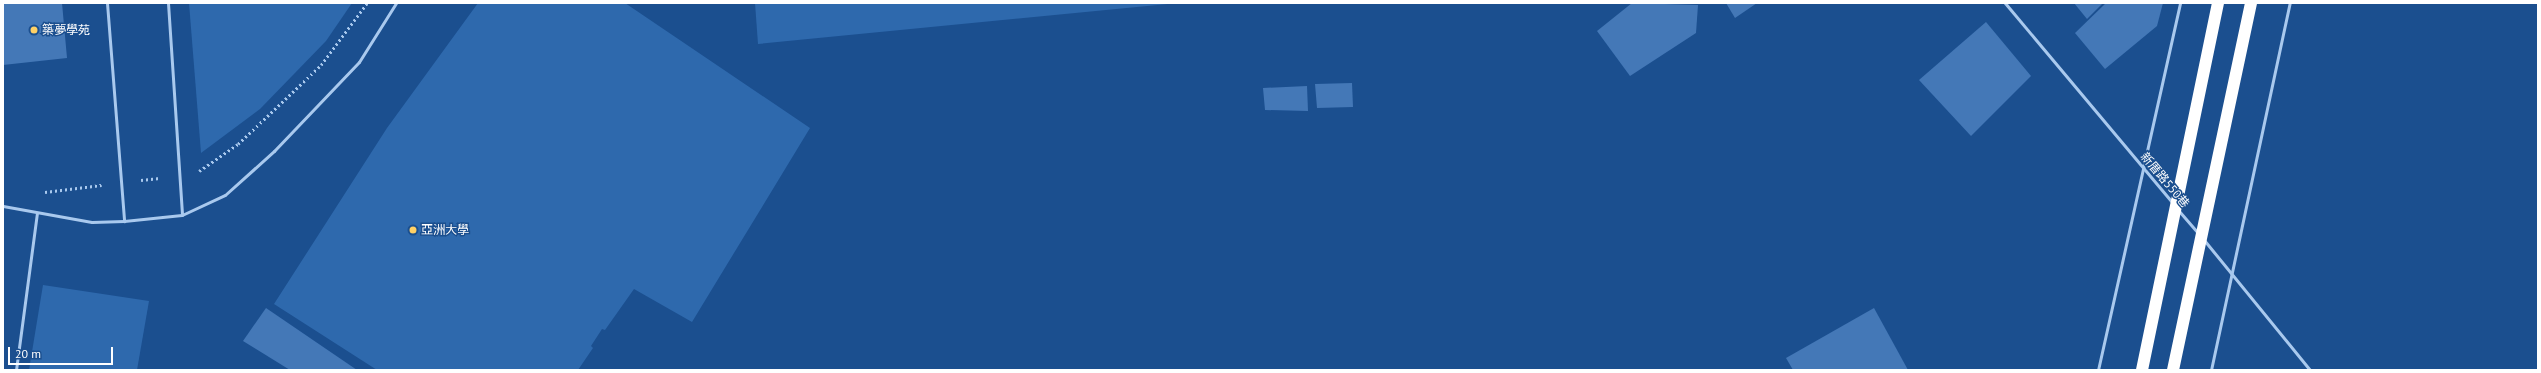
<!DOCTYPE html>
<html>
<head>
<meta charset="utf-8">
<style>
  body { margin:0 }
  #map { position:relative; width:2541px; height:373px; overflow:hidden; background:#1b4f8f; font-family:"PT Sans","Noto Sans TC",sans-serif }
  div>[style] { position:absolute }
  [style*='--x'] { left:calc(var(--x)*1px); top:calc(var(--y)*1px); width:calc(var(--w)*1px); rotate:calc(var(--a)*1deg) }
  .green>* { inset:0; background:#2e69ad }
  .building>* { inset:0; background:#4478b7 }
  .path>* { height:2.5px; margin-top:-1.25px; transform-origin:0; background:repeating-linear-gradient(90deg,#a9c9ee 0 2px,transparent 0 5px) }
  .service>* { height:3px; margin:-1.5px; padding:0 1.5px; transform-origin:1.5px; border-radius:1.5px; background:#a9c9ee }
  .motorway>* { height:12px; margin:-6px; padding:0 6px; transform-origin:6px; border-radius:6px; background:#fff }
  .dots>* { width:11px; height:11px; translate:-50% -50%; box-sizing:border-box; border:2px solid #1b4f8f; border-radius:50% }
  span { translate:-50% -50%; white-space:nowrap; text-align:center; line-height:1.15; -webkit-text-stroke:3px #1b4f8f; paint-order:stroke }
  .poi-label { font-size:12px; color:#fff }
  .left { translate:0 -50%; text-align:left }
  .street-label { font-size:12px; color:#fff }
  .frame { position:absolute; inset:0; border:4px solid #fff; pointer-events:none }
  .scale { position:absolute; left:8px; top:347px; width:105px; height:18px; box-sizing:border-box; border:2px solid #fff; border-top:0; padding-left:5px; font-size:12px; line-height:14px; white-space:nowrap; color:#fff; -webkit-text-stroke:3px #1b4f8f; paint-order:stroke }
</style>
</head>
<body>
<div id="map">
  <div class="green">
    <div style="clip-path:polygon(189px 3px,352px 3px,326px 41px,260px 109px,201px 153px)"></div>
    <div style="clip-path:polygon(478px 3px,625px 3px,810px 128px,692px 322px,634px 289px,605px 330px,602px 329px,591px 346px,593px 348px,578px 370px,377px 370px,274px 304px,387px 128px)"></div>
    <div style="clip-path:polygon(755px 3px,1178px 3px,758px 44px)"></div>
    <div style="clip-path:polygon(43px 285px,149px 301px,137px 370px,29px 370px)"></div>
  </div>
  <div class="building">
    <div style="clip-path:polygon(3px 3px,62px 3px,67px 58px,3px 65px)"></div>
    <div style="clip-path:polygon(1632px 3px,1698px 5px,1696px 33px,1630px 76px,1597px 31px)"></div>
    <div style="clip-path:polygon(1726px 3px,1757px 3px,1735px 18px)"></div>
    <div style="clip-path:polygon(2074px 3px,2103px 3px,2087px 19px)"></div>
    <div style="clip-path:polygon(2106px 3px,2163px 3px,2157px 26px,2105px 69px,2075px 33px)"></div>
    <div style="clip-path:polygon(1986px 22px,2031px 76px,1971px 136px,1919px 80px)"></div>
    <div style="clip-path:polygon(1352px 83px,1353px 107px,1317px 108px,1315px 84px)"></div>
    <div style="clip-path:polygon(1307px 86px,1308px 111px,1265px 110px,1263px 88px)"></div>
    <div style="clip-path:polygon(266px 308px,357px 370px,290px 370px,243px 341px)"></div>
    <div style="clip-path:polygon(1874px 308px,1908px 370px,1793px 370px,1786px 358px)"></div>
  </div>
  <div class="path">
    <div style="--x:199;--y:171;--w:47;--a:-34.7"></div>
    <div style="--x:238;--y:144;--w:115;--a:-43.6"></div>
    <div style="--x:321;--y:65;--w:77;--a:-53.4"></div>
    <div style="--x:141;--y:180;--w:19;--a:-6"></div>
    <div style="--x:45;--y:192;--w:57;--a:-7"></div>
  </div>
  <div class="service">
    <div style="--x:107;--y:3;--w:219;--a:85.5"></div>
    <div style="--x:168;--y:3;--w:212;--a:86.2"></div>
    <div style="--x:2005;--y:3;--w:261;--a:50"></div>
    <div style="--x:3;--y:206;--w:90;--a:10.2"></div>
    <div style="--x:92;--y:222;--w:32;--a:-2"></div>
    <div style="--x:124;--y:221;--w:58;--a:-5.9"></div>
    <div style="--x:182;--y:215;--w:47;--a:-24.9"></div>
    <div style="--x:225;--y:195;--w:66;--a:-41.9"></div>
    <div style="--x:274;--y:151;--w:123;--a:-46.3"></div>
    <div style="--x:359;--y:62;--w:70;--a:-57.9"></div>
    <div style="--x:2179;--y:211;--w:30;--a:49"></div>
    <div style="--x:2204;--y:240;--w:168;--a:50.8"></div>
    <div style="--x:16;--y:370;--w:158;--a:-82.4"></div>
    <div style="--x:2098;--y:370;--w:376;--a:-77.4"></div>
    <div style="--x:2211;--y:370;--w:375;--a:-77.9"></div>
  </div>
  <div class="motorway">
    <div style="--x:2142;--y:370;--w:375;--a:-78.3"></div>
    <div style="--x:2173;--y:370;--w:375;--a:-78"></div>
  </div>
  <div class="dots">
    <div style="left:34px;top:30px;background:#ffd166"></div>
    <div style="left:413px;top:230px;background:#ffd166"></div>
  </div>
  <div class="poi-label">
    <span class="left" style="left:42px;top:30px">築夢學苑</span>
    <span class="left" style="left:421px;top:230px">亞洲大學</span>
  </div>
  <div class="street-label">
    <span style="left:2165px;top:180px;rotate:50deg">新厝路550巷</span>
  </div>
  <div class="frame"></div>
  <div class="scale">20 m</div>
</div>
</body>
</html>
